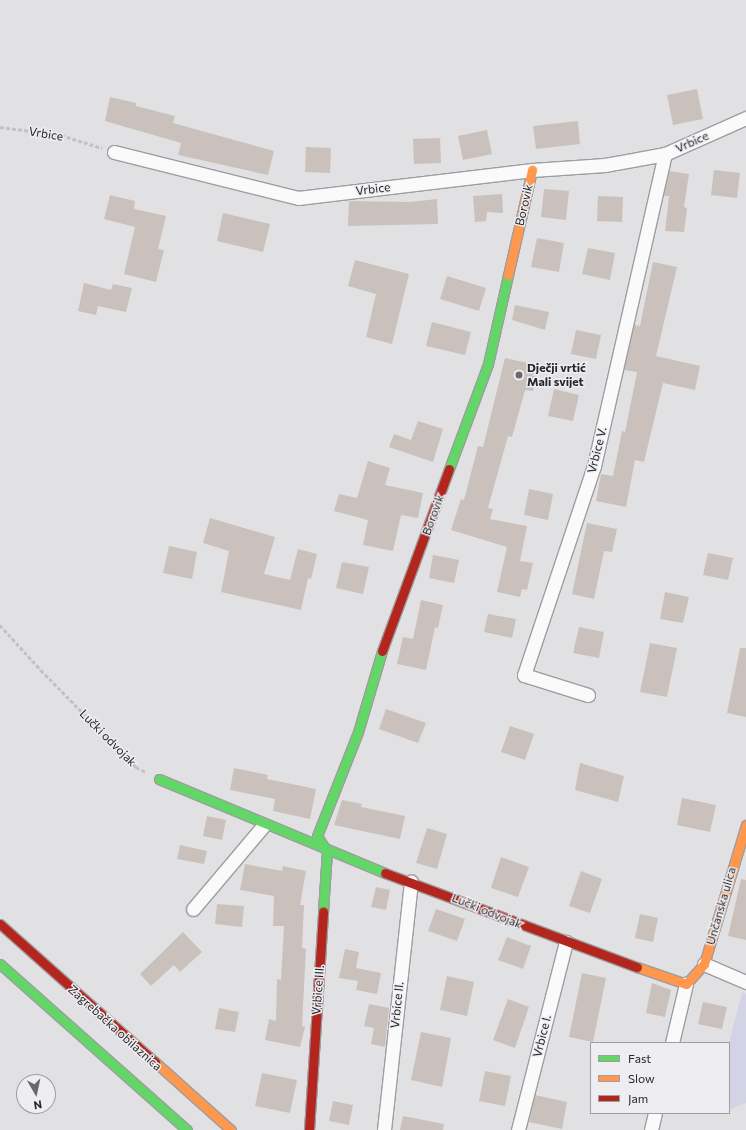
<!DOCTYPE html>
<html>
<head>
<meta charset="utf-8">
<style>
  body { margin:0 }
  #map { position:relative; width:746px; height:1130px; overflow:hidden; background:#e1e1e4; font-family:Commissioner,sans-serif }
  div>[style] { position:absolute }
  [style*='--x'] { left:calc(var(--x)*1px); top:calc(var(--y)*1px); width:calc(var(--w)*1px); rotate:calc(var(--a)*1deg) }
  .green>* { inset:0; background:#d3d3e5 }
  .building>* { inset:0; background:#cac1bd }
  .path>* { height:2.5px; margin-top:-1.25px; transform-origin:0; background:repeating-linear-gradient(90deg,#c2c2c4 0 4px,transparent 0 6px) }
  .roads { filter:drop-shadow(1px 0 #9e9da0) drop-shadow(-1px 0 #9e9da0) drop-shadow(0 1px #9e9da0) drop-shadow(0 -1px #9e9da0) }
  .street>* { height:13px; margin:-6.5px; padding:0 6.5px; transform-origin:6.5px; border-radius:6.5px; background:#fafafb }
  .fast>* { height:9px; margin:-4.5px; padding:0 4.5px; transform-origin:4.5px; border-radius:4.5px; background:#63d668 }
  .slow>* { height:9px; margin:-4.5px; padding:0 4.5px; transform-origin:4.5px; border-radius:4.5px; background:#ff974d }
  .jam>* { height:9px; margin:-4.5px; padding:0 4.5px; transform-origin:4.5px; border-radius:4.5px; background:#b3261e }
  .dots>* { width:11px; height:11px; translate:-50% -50%; box-sizing:border-box; border:2px solid #ededf2; border-radius:50% }
  span { translate:-50% -50%; white-space:nowrap; text-align:center; line-height:1.15; -webkit-text-stroke:3px #ededf2; paint-order:stroke }
  .street-label { font-size:12px; color:#28282a }
  .poi-label { font-size:12px; color:#28282a; font-weight:700 }
  .left { translate:0 -50%; text-align:left }
  .legend { position:absolute; left:590px; top:1042px; width:140px; height:72px; box-sizing:border-box; background:#ededf2; border:1px solid #9e9ea2; margin:0; padding:5px 7px; list-style:none; font-size:12px; color:#28282a }
  .legend li { display:flex; align-items:center; gap:8px; height:20px }
  .legend b { width:20px; border:1px solid #9e9ea2 }
  .north { position:absolute; left:16px; top:1074px; width:40px; height:40px; box-sizing:border-box; background:#ededf2; border:1px solid #9e9ea2; border-radius:50%; rotate:171deg; font-size:11px; font-weight:700; line-height:16px; text-align:center; color:#28282a }
  .north::after { content:''; display:block; margin:auto; width:14px; height:18px; background:#69696b; clip-path:polygon(50% 0,100% 100%,50% 72%,0 100%) }
</style>
</head>
<body>
<div id="map">
  <div class="green">
    <div style="clip-path:polygon(742px 992px,746px 994px,746px 1103px,729px 1110px,729px 1043px)"></div>
  </div>
  <div class="building">
    <div style="clip-path:polygon(697px 89px,703px 119px,673px 125px,667px 95px)"></div>
    <div style="clip-path:polygon(110px 97px,136px 103px,136px 106px,175px 116px,173px 123px,274px 151px,268px 175px,178px 155px,181px 143px,105px 121px)"></div>
    <div style="clip-path:polygon(578px 121px,580px 144px,536px 149px,533px 126px)"></div>
    <div style="clip-path:polygon(487px 130px,492px 154px,463px 160px,458px 136px)"></div>
    <div style="clip-path:polygon(440px 138px,441px 163px,414px 164px,413px 139px)"></div>
    <div style="clip-path:polygon(306px 147px,331px 148px,330px 173px,305px 172px)"></div>
    <div style="clip-path:polygon(714px 170px,740px 173px,737px 198px,711px 195px)"></div>
    <div style="clip-path:polygon(669px 171px,689px 174px,684px 207px,687px 208px,684px 232px,665px 231px,669px 196px,664px 196px)"></div>
    <div style="clip-path:polygon(544px 189px,569px 191px,566px 220px,541px 217px)"></div>
    <div style="clip-path:polygon(502px 194px,503px 213px,487px 212px,486px 221px,475px 222px,473px 196px)"></div>
    <div style="clip-path:polygon(110px 195px,135px 201px,134px 209px,166px 216px,158px 249px,164px 250px,156px 282px,124px 274px,135px 227px,104px 219px)"></div>
    <div style="clip-path:polygon(598px 196px,623px 197px,622px 222px,597px 221px)"></div>
    <div style="clip-path:polygon(437px 199px,438px 224px,348px 226px,349px 201px,410px 202px)"></div>
    <div style="clip-path:polygon(223px 213px,270px 224px,263px 252px,217px 241px)"></div>
    <div style="clip-path:polygon(537px 238px,564px 243px,559px 272px,531px 267px)"></div>
    <div style="clip-path:polygon(588px 248px,615px 253px,610px 280px,582px 274px)"></div>
    <div style="clip-path:polygon(355px 260px,409px 274px,392px 344px,366px 337px,376px 294px,348px 286px)"></div>
    <div style="clip-path:polygon(653px 262px,677px 267px,656px 356px,700px 366px,695px 390px,663px 383px,644px 462px,635px 460px,626px 507px,596px 501px,601px 474px,613px 476px,622px 431px,625px 432px,637px 372px,624px 370px,634px 325px,640px 326px)"></div>
    <div style="clip-path:polygon(447px 276px,486px 288px,479px 311px,440px 299px)"></div>
    <div style="clip-path:polygon(84px 283px,111px 290px,113px 284px,132px 288px,126px 312px,98px 306px,96px 315px,78px 311px)"></div>
    <div style="clip-path:polygon(515px 305px,549px 312px,545px 330px,512px 320px)"></div>
    <div style="clip-path:polygon(432px 322px,471px 332px,465px 355px,426px 346px)"></div>
    <div style="clip-path:polygon(576px 330px,601px 335px,596px 359px,571px 354px)"></div>
    <div style="clip-path:polygon(505px 358px,538px 365px,533px 391px,525px 390px,512px 437px,508px 436px,488px 508px,493px 509px,490px 519px,527px 526px,520px 561px,533px 563px,527px 590px,522px 589px,520px 597px,497px 592px,507px 547px,451px 530px,461px 499px,464px 500px,478px 446px,483px 447px)"></div>
    <div style="clip-path:polygon(554px 389px,579px 395px,573px 421px,548px 416px)"></div>
    <div style="clip-path:polygon(418px 421px,443px 429px,433px 462px,389px 447px,394px 434px,411px 440px)"></div>
    <div style="clip-path:polygon(368px 461px,390px 468px,385px 485px,423px 493px,418px 518px,401px 515px,393px 551px,363px 545px,368px 520px,334px 511px,339px 494px,357px 498px)"></div>
    <div style="clip-path:polygon(529px 489px,553px 494px,548px 520px,524px 515px)"></div>
    <div style="clip-path:polygon(210px 518px,275px 537px,264px 574px,290px 580px,298px 549px,317px 554px,311px 579px,308px 578px,301px 610px,221px 592px,229px 551px,203px 543px)"></div>
    <div style="clip-path:polygon(587px 523px,617px 529px,612px 552px,604px 551px,594px 599px,572px 594px)"></div>
    <div style="clip-path:polygon(169px 546px,197px 552px,192px 579px,163px 573px)"></div>
    <div style="clip-path:polygon(708px 553px,733px 558px,728px 580px,703px 575px)"></div>
    <div style="clip-path:polygon(433px 555px,459px 560px,454px 583px,429px 578px)"></div>
    <div style="clip-path:polygon(342px 562px,369px 567px,363px 594px,336px 588px)"></div>
    <div style="clip-path:polygon(665px 592px,689px 597px,683px 623px,660px 619px)"></div>
    <div style="clip-path:polygon(421px 600px,443px 605px,438px 628px,435px 627px,426px 670px,397px 664px,403px 637px,413px 639px)"></div>
    <div style="clip-path:polygon(488px 614px,516px 619px,512px 638px,484px 632px)"></div>
    <div style="clip-path:polygon(579px 627px,604px 632px,599px 658px,573px 653px)"></div>
    <div style="clip-path:polygon(650px 643px,677px 648px,667px 697px,640px 692px)"></div>
    <div style="clip-path:polygon(740px 648px,746px 648px,746px 717px,727px 713px)"></div>
    <div style="clip-path:polygon(386px 709px,426px 723px,418px 743px,379px 729px)"></div>
    <div style="clip-path:polygon(510px 726px,534px 734px,525px 760px,501px 752px)"></div>
    <div style="clip-path:polygon(580px 763px,624px 776px,618px 802px,575px 790px)"></div>
    <div style="clip-path:polygon(234px 768px,268px 775px,267px 779px,316px 789px,310px 819px,273px 811px,275px 799px,230px 790px)"></div>
    <div style="clip-path:polygon(682px 798px,716px 805px,710px 832px,677px 825px)"></div>
    <div style="clip-path:polygon(342px 800px,362px 804px,361px 807px,405px 816px,400px 839px,334px 825px)"></div>
    <div style="clip-path:polygon(207px 816px,226px 820px,222px 840px,203px 836px)"></div>
    <div style="clip-path:polygon(427px 828px,447px 834px,437px 869px,416px 863px)"></div>
    <div style="clip-path:polygon(180px 845px,207px 851px,204px 864px,177px 859px)"></div>
    <div style="clip-path:polygon(501px 857px,529px 867px,518px 897px,491px 888px)"></div>
    <div style="clip-path:polygon(245px 864px,282px 871px,283px 866px,306px 871px,300px 905px,304px 905px,302px 948px,306px 949px,302px 1026px,305px 1027px,300px 1047px,265px 1040px,269px 1019px,276px 1021px,277px 979px,281px 980px,284px 926px,273px 926px,274px 896px,240px 890px)"></div>
    <div style="clip-path:polygon(581px 871px,602px 879px,590px 913px,569px 906px)"></div>
    <div style="clip-path:polygon(741px 879px,746px 880px,746px 940px,728px 936px)"></div>
    <div style="clip-path:polygon(376px 887px,390px 890px,386px 910px,371px 907px)"></div>
    <div style="clip-path:polygon(217px 904px,244px 906px,242px 927px,215px 924px)"></div>
    <div style="clip-path:polygon(436px 909px,465px 919px,457px 941px,428px 931px)"></div>
    <div style="clip-path:polygon(640px 914px,658px 918px,653px 942px,635px 938px)"></div>
    <div style="clip-path:polygon(183px 932px,202px 952px,180px 972px,174px 965px,151px 986px,140px 974px)"></div>
    <div style="clip-path:polygon(507px 937px,531px 946px,523px 969px,498px 960px)"></div>
    <div style="clip-path:polygon(345px 949px,359px 952px,356px 968px,381px 973px,377px 994px,356px 990px,358px 981px,339px 978px)"></div>
    <div style="clip-path:polygon(582px 973px,606px 978px,593px 1042px,569px 1037px)"></div>
    <div style="clip-path:polygon(447px 976px,474px 982px,467px 1016px,440px 1010px)"></div>
    <div style="clip-path:polygon(652px 983px,671px 990px,665px 1017px,646px 1013px)"></div>
    <div style="clip-path:polygon(508px 999px,529px 1007px,515px 1048px,493px 1040px)"></div>
    <div style="clip-path:polygon(703px 1002px,727px 1007px,722px 1029px,698px 1024px)"></div>
    <div style="clip-path:polygon(369px 1004px,389px 1008px,385px 1047px,371px 1044px,374px 1028px,364px 1026px)"></div>
    <div style="clip-path:polygon(219px 1008px,239px 1012px,235px 1032px,215px 1029px)"></div>
    <div style="clip-path:polygon(421px 1032px,451px 1038px,442px 1087px,411px 1080px)"></div>
    <div style="clip-path:polygon(485px 1071px,511px 1076px,505px 1106px,479px 1101px)"></div>
    <div style="clip-path:polygon(262px 1073px,297px 1080px,290px 1113px,255px 1106px)"></div>
    <div style="clip-path:polygon(535px 1095px,567px 1102px,562px 1129px,529px 1122px)"></div>
    <div style="clip-path:polygon(333px 1101px,353px 1105px,349px 1125px,329px 1121px)"></div>
    <div style="clip-path:polygon(403px 1116px,444px 1124px,443px 1130px,400px 1130px)"></div>
  </div>
  <div class="path">
    <div style="--x:0;--y:127;--w:62;--a:7.5"></div>
    <div style="--x:61;--y:135;--w:43;--a:17.6"></div>
    <div style="--x:0;--y:625;--w:61;--a:47.7"></div>
    <div style="--x:41;--y:670;--w:136;--a:45.6"></div>
    <div style="--x:136;--y:767;--w:11;--a:27"></div>
  </div>
  <div class="roads">
    <div class="street">
      <div style="--x:114;--y:152;--w:190;--a:14"></div>
      <div style="--x:298;--y:198;--w:236;--a:-6.8"></div>
      <div style="--x:532;--y:170;--w:73;--a:-3.9"></div>
      <div style="--x:605;--y:165;--w:61;--a:-10.4"></div>
      <div style="--x:665;--y:154;--w:89;--a:-24"></div>
      <div style="--x:588;--y:695;--w:67;--a:-162.6"></div>
      <div style="--x:524;--y:675;--w:220;--a:-71.5"></div>
      <div style="--x:594;--y:466;--w:320;--a:-77.2"></div>
      <div style="--x:193;--y:909;--w:110;--a:-49.8"></div>
      <div style="--x:704;--y:964;--w:46;--a:23.2"></div>
      <div style="--x:672;--y:1043;--w:61;--a:-76.7"></div>
      <div style="--x:384;--y:1130;--w:250;--a:-83.8"></div>
      <div style="--x:518;--y:1130;--w:194;--a:-75.7"></div>
      <div style="--x:651;--y:1130;--w:17;--a:-77"></div>
    </div>
    <div class="fast">
      <div style="--x:449;--y:469;--w:112;--a:-69.6"></div>
      <div style="--x:488;--y:364;--w:91;--a:-77.3"></div>
      <div style="--x:159;--y:779;--w:245;--a:22.6"></div>
      <div style="--x:323;--y:911;--w:60;--a:-86.2"></div>
      <div style="--x:327;--y:851;--w:18;--a:-124"></div>
      <div style="--x:317;--y:836;--w:112;--a:-68.5"></div>
      <div style="--x:358;--y:732;--w:84;--a:-73.5"></div>
      <div style="--x:0;--y:964;--w:250;--a:41.6"></div>
    </div>
    <div class="slow">
      <div style="--x:508;--y:275;--w:108;--a:-77.1"></div>
      <div style="--x:637;--y:967;--w:52;--a:19.1"></div>
      <div style="--x:686;--y:984;--w:27;--a:-48"></div>
      <div style="--x:704;--y:964;--w:145;--a:-73.2"></div>
      <div style="--x:155;--y:1062;--w:102;--a:41.8"></div>
    </div>
    <div class="jam">
      <div style="--x:382;--y:651;--w:194;--a:-69.8"></div>
      <div style="--x:385;--y:873;--w:269;--a:20.5"></div>
      <div style="--x:0;--y:924;--w:208;--a:41.7"></div>
      <div style="--x:309;--y:1130;--w:219;--a:-86.3"></div>
    </div>
  </div>
  <div class="dots">
    <div style="left:519px;top:375px;background:#69696b"></div>
  </div>
  <div class="street-label">
    <span style="left:46px;top:134px;rotate:9deg">Vrbice</span>
    <span style="left:692px;top:142px;rotate:-24deg">Vrbice</span>
    <span style="left:373px;top:189px;rotate:-7deg">Vrbice</span>
    <span style="left:524px;top:205px;rotate:-77deg">Borovik</span>
    <span style="left:597px;top:450px;rotate:-76deg">Vrbice V.</span>
    <span style="left:433px;top:515px;rotate:-70deg">Borovik</span>
    <span style="left:108px;top:738px;rotate:45deg">Lučki odvojak</span>
    <span style="left:721px;top:906px;rotate:-74deg">Unčanska ulica</span>
    <span style="left:487px;top:911px;rotate:22deg">Lučki odvojak</span>
    <span style="left:318px;top:990px;rotate:-86deg">Vrbice III.</span>
    <span style="left:397px;top:1005px;rotate:-84deg">Vrbice II.</span>
    <span style="left:115px;top:1028px;rotate:42deg">Zagrebačka obilaznica</span>
    <span style="left:542px;top:1036px;rotate:-76deg">Vrbice I.</span>
  </div>
  <div class="poi-label">
    <span class="left" style="left:527px;top:375px">Dječji vrtić<br>Mali svijet</span>
  </div>
  <ul class="legend">
  <li><b style="height:5px;background:#63d668"></b>Fast</li>
  <li><b style="height:5px;background:#ff974d"></b>Slow</li>
  <li><b style="height:5px;background:#b3261e"></b>Jam</li>
  </ul>
  <div class="north">N</div>
</div>
</body>
</html>
